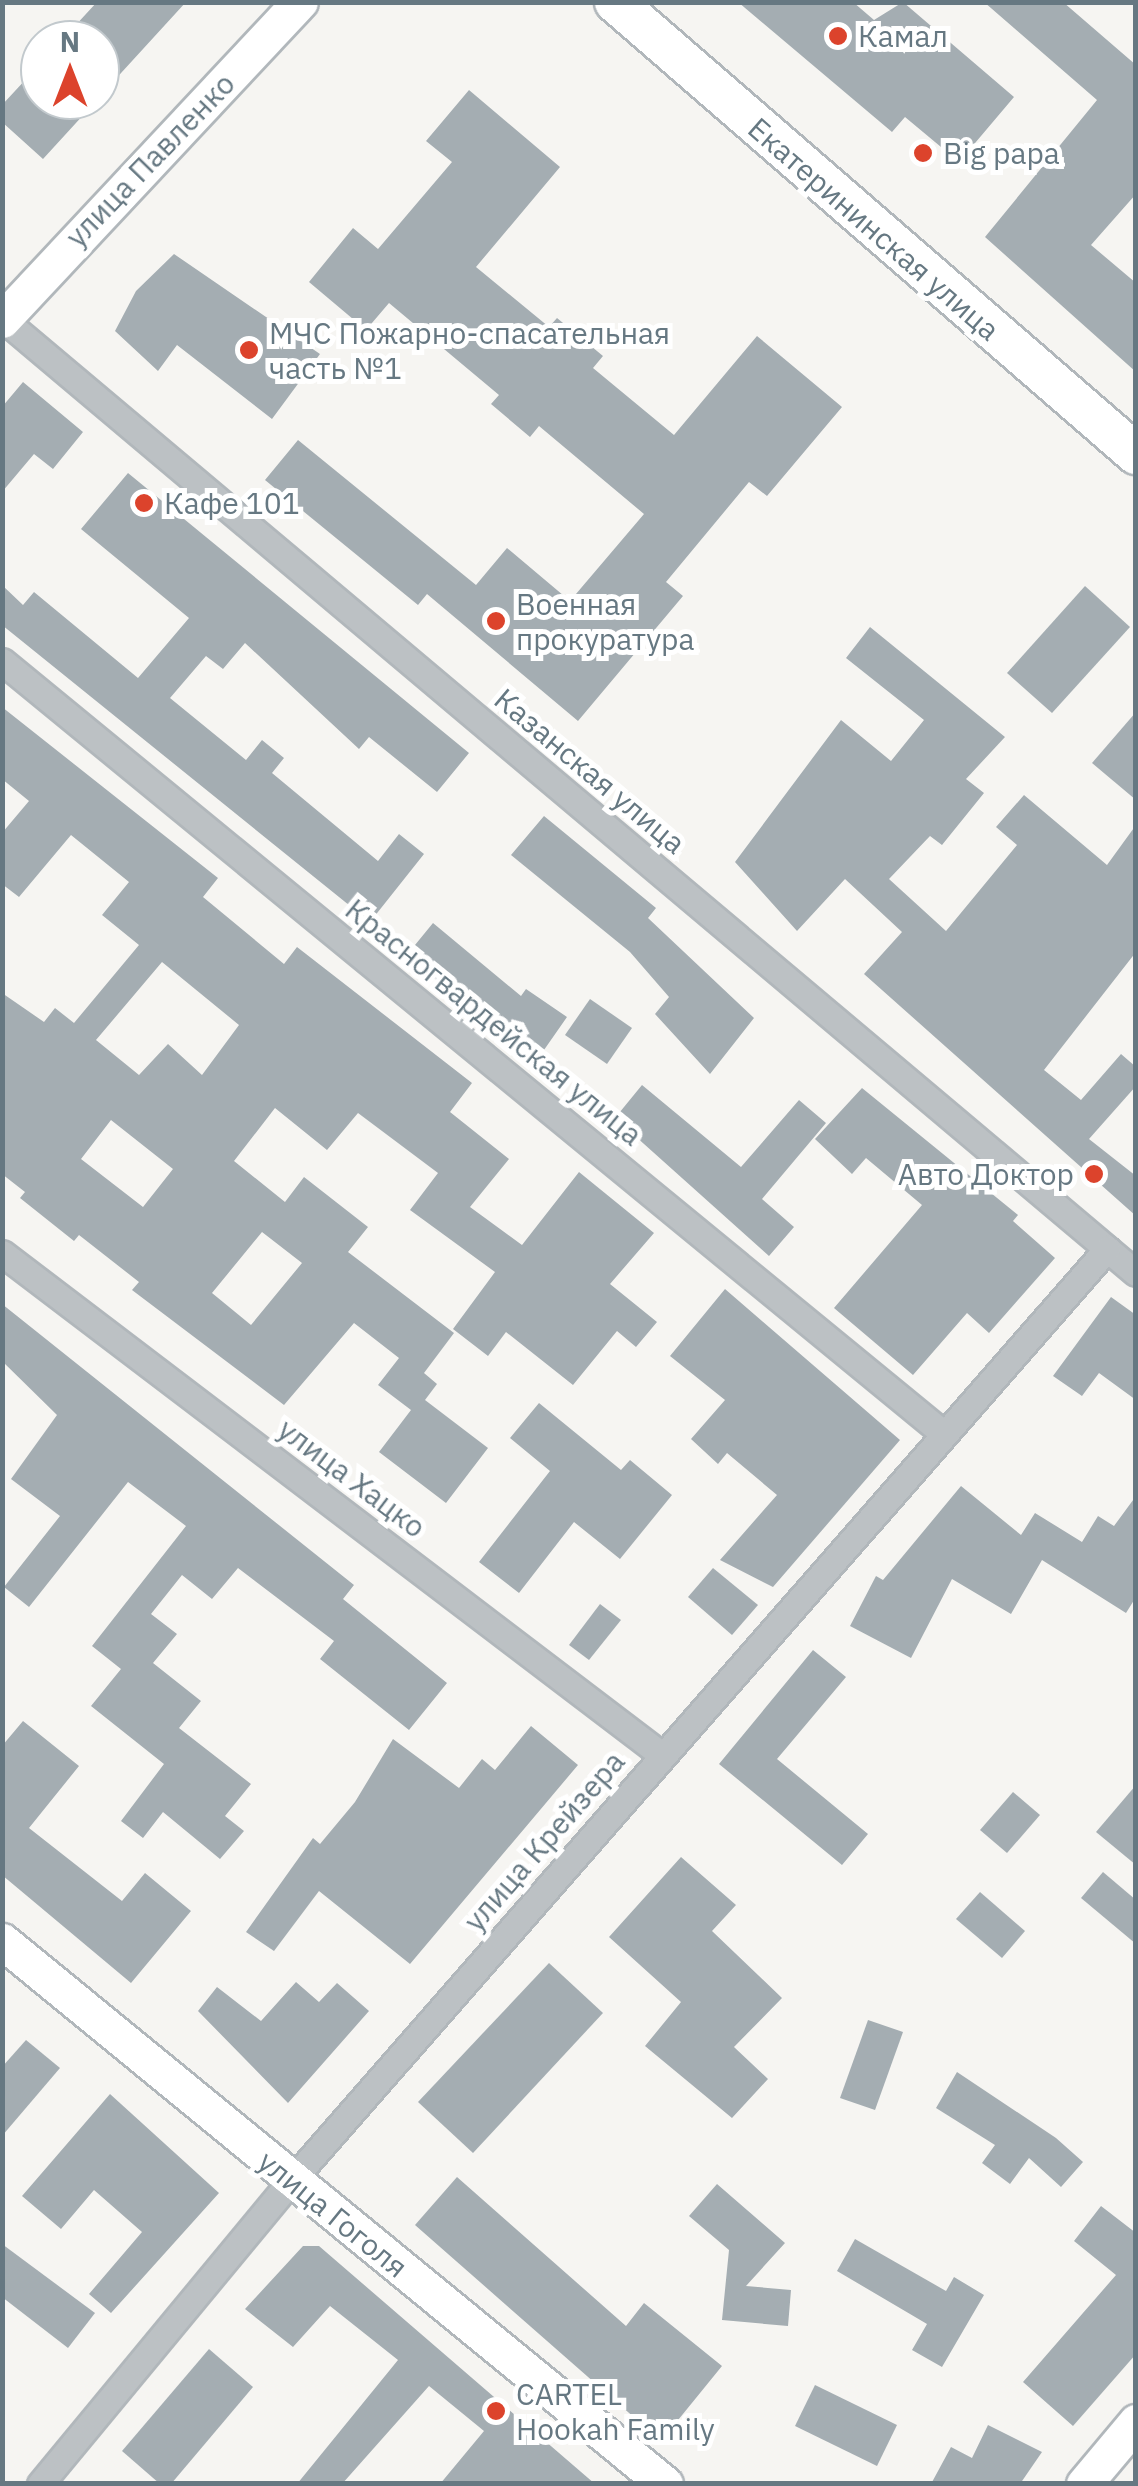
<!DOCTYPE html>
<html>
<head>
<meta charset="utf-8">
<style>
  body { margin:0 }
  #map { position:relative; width:1138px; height:2486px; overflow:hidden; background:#f6f5f2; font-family:"IBM Plex Sans",sans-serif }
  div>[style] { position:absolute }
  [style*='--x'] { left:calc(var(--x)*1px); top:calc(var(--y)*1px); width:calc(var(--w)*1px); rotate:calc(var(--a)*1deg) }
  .building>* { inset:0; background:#a4adb2 }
  .roads { filter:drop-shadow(2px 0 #b1b7bb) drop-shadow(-2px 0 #b1b7bb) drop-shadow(0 2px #b1b7bb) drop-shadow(0 -2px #b1b7bb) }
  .minor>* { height:25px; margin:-12.5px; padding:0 12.5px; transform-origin:12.5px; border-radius:12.5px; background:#bcc1c4 }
  .secondary>* { height:35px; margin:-17.5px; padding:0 17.5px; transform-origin:17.5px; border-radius:17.5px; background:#fff }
  .primary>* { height:40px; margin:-20px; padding:0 20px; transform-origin:20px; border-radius:20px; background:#fff }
  .dots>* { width:28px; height:28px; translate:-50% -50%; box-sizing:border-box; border:5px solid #fff; border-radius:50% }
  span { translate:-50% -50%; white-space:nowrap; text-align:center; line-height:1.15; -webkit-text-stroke:10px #fff; paint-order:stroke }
  .poi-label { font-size:30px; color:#667882 }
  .left { translate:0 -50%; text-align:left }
  .right { translate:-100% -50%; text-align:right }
  .street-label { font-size:30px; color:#667882 }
  .frame { position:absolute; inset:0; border:5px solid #667882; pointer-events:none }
  .north { position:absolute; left:20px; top:20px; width:100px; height:100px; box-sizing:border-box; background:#fff; border:2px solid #c2c9cd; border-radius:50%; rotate:0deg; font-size:28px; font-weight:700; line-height:40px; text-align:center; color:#667882 }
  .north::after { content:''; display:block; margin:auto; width:35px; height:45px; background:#dc432c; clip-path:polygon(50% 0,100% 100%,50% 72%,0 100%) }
</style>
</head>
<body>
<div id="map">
  <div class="building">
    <div style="clip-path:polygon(97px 2px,186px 2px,100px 96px,100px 40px,62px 40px)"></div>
    <div style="clip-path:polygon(738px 2px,853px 2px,874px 20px,903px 2px,1014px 97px,959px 162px,905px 117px,892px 132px)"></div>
    <div style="clip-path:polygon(984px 2px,1063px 2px,1136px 65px,1136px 194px,1091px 245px,1136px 283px,1136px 372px,985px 237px,1097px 100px)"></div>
    <div style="clip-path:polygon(40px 64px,40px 100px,97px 100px,43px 159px,2px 122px,2px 105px)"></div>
    <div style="clip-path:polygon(469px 90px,560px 167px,476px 267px,549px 327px,557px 318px,603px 356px,593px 368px,674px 435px,757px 336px,842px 407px,767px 496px,749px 482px,666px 582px,683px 596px,578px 721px,427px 594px,418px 605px,265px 480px,298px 440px,476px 585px,507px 548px,570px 601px,644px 514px,539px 426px,530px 437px,491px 404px,499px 395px,389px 303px,366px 330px,309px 282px,353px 228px,378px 249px,452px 162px,426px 141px)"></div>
    <div style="clip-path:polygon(174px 254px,320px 354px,272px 419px,177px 345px,158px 371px,115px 331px,136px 291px)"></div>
    <div style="clip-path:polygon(23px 382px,83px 432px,53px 469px,34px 454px,2px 492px,2px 407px)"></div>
    <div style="clip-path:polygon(128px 473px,469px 753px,437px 792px,369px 737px,359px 749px,245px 643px,223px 669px,206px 656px,170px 698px,246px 760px,262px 740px,284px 758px,272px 773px,378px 861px,399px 834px,424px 854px,370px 922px,2px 625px,2px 585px,23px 605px,34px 592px,138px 678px,189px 618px,81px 529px)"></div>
    <div style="clip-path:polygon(1085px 586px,1130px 627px,1052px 713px,1007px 673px)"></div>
    <div style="clip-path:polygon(870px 627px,1005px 737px,966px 779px,984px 793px,942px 845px,930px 836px,889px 879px,946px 931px,1017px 845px,996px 827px,1024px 795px,1107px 865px,1136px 825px,1136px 952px,1044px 1070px,1081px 1100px,1121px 1054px,1136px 1067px,1136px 1086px,1089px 1139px,1136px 1176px,1136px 1216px,864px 974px,902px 932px,845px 879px,797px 931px,735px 862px,841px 720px,891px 761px,924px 720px,846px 658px)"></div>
    <div style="clip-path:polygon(evenodd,2px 707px,218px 878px,203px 897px,284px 964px,297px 947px,472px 1083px,450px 1112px,509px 1159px,470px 1207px,522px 1245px,579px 1172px,654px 1233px,610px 1284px,657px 1322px,636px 1347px,617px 1331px,573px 1385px,506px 1332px,488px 1356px,453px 1329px,495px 1272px,410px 1210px,438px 1173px,358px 1113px,327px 1150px,275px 1108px,234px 1161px,285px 1202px,304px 1177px,368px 1227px,348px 1252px,454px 1333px,424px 1373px,437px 1384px,425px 1400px,488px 1448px,446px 1503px,379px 1452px,411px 1410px,378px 1385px,399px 1358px,354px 1323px,284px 1405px,132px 1290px,139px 1282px,79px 1235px,74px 1241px,20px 1198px,25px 1192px,2px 1174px,2px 993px,44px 1022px,55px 1008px,74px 1023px,139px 945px,102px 915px,129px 882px,71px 835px,19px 897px,2px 884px,2px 833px,29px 801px,2px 779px,2px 707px,162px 962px,239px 1025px,202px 1075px,168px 1044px,139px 1075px,96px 1040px,162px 962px,2px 707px,111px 1120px,173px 1169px,143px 1207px,81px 1159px,111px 1120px,2px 707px,262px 1232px,302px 1263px,251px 1325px,212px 1293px,262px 1232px)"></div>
    <div style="clip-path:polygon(1136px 712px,1136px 800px,1092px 763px)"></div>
    <div style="clip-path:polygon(544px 816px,656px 908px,648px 918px,754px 1018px,710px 1074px,655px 1014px,669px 997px,630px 952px,511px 855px)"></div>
    <div style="clip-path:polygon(433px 923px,521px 996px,526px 989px,567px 1017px,537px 1060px,406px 956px)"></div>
    <div style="clip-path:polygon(590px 999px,632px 1028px,607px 1064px,565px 1035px)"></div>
    <div style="clip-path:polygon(642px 1085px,741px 1167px,799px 1100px,826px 1123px,762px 1199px,794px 1227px,769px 1256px,615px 1118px)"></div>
    <div style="clip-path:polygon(862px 1088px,1018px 1215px,1013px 1221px,1055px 1258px,989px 1333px,967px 1313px,913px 1375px,834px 1308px,922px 1205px,866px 1158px,852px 1174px,815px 1139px)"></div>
    <div style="clip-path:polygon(725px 1289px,900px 1440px,773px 1587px,720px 1560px,777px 1495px,727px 1453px,718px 1464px,691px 1439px,725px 1400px,670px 1356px)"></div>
    <div style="clip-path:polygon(1111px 1297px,1136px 1315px,1136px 1400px,1099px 1373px,1082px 1396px,1053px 1376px)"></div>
    <div style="clip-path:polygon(2px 1304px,354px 1585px,343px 1599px,447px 1683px,409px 1730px,320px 1659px,334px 1641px,238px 1568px,212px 1599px,182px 1575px,151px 1614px,177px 1634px,153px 1663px,201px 1701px,179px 1728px,251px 1784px,225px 1816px,244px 1831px,220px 1859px,163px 1812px,143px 1838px,121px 1821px,164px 1764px,91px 1706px,121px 1669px,92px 1646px,186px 1526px,128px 1482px,29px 1607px,4px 1587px,60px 1516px,11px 1479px,57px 1415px,2px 1361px)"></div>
    <div style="clip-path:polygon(539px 1403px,621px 1470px,630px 1460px,672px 1495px,620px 1559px,574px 1522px,519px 1593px,479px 1562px,550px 1471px,510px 1438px)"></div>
    <div style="clip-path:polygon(961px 1486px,1021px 1535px,1035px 1513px,1082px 1542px,1098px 1516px,1114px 1526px,1136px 1496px,1136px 1597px,1126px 1613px,1042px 1560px,1011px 1614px,952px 1579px,911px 1658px,850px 1626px,876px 1576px,883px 1580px)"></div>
    <div style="clip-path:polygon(713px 1568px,758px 1605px,732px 1635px,688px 1597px)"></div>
    <div style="clip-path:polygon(600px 1604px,621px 1620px,589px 1660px,569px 1645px)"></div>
    <div style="clip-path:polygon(813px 1650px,846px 1677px,777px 1759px,868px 1834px,842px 1865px,719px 1764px)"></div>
    <div style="clip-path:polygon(23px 1721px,79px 1766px,29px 1828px,122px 1901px,145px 1873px,191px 1911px,131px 1983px,2px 1875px,2px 1746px)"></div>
    <div style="clip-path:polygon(531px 1726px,578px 1765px,410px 1964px,319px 1891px,274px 1951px,246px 1932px,313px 1838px,320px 1844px,355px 1802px,393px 1739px,459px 1788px,482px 1759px,495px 1770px)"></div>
    <div style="clip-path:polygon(1136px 1785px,1136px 1865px,1096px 1832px)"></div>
    <div style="clip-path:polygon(1013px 1792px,1040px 1815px,1007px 1853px,980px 1830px)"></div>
    <div style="clip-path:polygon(681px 1857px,736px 1905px,712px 1931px,782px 1998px,734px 2047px,768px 2079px,732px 2118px,645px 2046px,681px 2002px,609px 1937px)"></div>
    <div style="clip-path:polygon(1103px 1872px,1136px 1900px,1136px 1944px,1081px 1898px)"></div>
    <div style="clip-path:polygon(980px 1892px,1025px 1931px,1002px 1958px,956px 1919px)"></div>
    <div style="clip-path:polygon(549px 1963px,603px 2013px,473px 2153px,418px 2102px)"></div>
    <div style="clip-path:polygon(296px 1982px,319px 2002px,337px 1983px,369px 2011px,288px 2103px,198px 2011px,217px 1987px,261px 2021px)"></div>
    <div style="clip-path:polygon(868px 2020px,903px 2032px,875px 2110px,840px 2098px)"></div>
    <div style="clip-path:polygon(26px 2040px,60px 2068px,2px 2136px,2px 2067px)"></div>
    <div style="clip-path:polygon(957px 2072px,1056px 2138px,1083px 2162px,1061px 2187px,1029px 2158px,1010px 2184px,982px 2163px,995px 2145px,936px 2108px)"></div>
    <div style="clip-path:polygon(110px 2094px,219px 2193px,111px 2313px,89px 2294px,142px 2232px,94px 2190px,61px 2229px,22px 2196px)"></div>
    <div style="clip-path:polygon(457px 2177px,626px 2326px,644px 2303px,722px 2366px,661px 2441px,415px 2225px)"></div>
    <div style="clip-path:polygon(717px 2184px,785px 2243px,746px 2286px,791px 2290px,788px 2326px,722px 2320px,729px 2250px,689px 2216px)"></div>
    <div style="clip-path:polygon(1101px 2206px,1136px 2233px,1136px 2354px,1073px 2426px,1023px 2382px,1116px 2275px,1074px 2241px)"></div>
    <div style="clip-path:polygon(855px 2239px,946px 2291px,954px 2277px,984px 2295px,942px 2367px,912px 2350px,927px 2324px,837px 2271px)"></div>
    <div style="clip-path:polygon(2px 2244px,95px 2313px,68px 2348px,2px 2297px)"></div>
    <div style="clip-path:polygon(303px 2246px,319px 2246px,595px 2484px,440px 2484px,484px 2431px,429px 2386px,342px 2484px,297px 2484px,398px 2360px,330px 2306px,293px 2347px,245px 2309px)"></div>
    <div style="clip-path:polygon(209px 2349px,253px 2387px,171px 2484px,160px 2484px,122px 2451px)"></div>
    <div style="clip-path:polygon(815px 2385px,897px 2425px,877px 2466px,795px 2426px)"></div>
    <div style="clip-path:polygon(988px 2425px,1042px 2452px,1020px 2484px,931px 2484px,951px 2447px,972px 2458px)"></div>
  </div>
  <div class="roads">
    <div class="minor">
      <div style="--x:3;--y:319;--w:1481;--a:40.1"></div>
      <div style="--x:2;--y:661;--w:1219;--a:39.37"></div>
      <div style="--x:2;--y:1253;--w:829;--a:37.26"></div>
      <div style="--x:40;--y:2484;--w:393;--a:-50.4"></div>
      <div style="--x:291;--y:2181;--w:1239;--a:-48.8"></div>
    </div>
    <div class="secondary">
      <div style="--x:2;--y:320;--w:436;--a:-46.9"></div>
      <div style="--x:2;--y:1941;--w:857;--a:39.32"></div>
      <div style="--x:1084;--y:2484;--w:81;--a:-50"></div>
    </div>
    <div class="primary">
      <div style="--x:615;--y:2;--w:690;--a:40.94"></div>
    </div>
  </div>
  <div class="dots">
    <div style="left:838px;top:36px;background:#dc432c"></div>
    <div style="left:923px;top:153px;background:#dc432c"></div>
    <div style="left:249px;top:350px;background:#dc432c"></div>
    <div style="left:144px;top:503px;background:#dc432c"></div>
    <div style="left:496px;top:621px;background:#dc432c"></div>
    <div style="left:1094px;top:1174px;background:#dc432c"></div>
    <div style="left:496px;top:2411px;background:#dc432c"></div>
  </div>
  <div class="poi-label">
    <span class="left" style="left:858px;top:36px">Камал</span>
    <span class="left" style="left:943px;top:153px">Big papa</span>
    <span class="left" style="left:269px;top:350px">МЧС Пожарно-спасательная<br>часть №1</span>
    <span class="left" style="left:164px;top:503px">Кафе 101</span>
    <span class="left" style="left:516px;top:621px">Военная<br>прокуратура</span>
    <span class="right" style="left:1074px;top:1174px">Авто Доктор</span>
    <span class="left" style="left:516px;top:2411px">CARTEL<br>Hookah Family</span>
  </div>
  <div class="street-label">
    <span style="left:150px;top:160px;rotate:-46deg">улица Павленко</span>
    <span style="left:874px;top:229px;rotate:41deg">Екатерининская улица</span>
    <span style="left:590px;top:771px;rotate:40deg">Казанская улица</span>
    <span style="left:494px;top:1022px;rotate:39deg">Красногвардейская улица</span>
    <span style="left:352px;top:1478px;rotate:37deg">улица Хацко</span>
    <span style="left:544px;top:1841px;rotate:-49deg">улица Крейзера</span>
    <span style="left:333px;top:2214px;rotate:39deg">улица Гоголя</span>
  </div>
  <div class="frame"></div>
  <div class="north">N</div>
</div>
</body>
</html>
